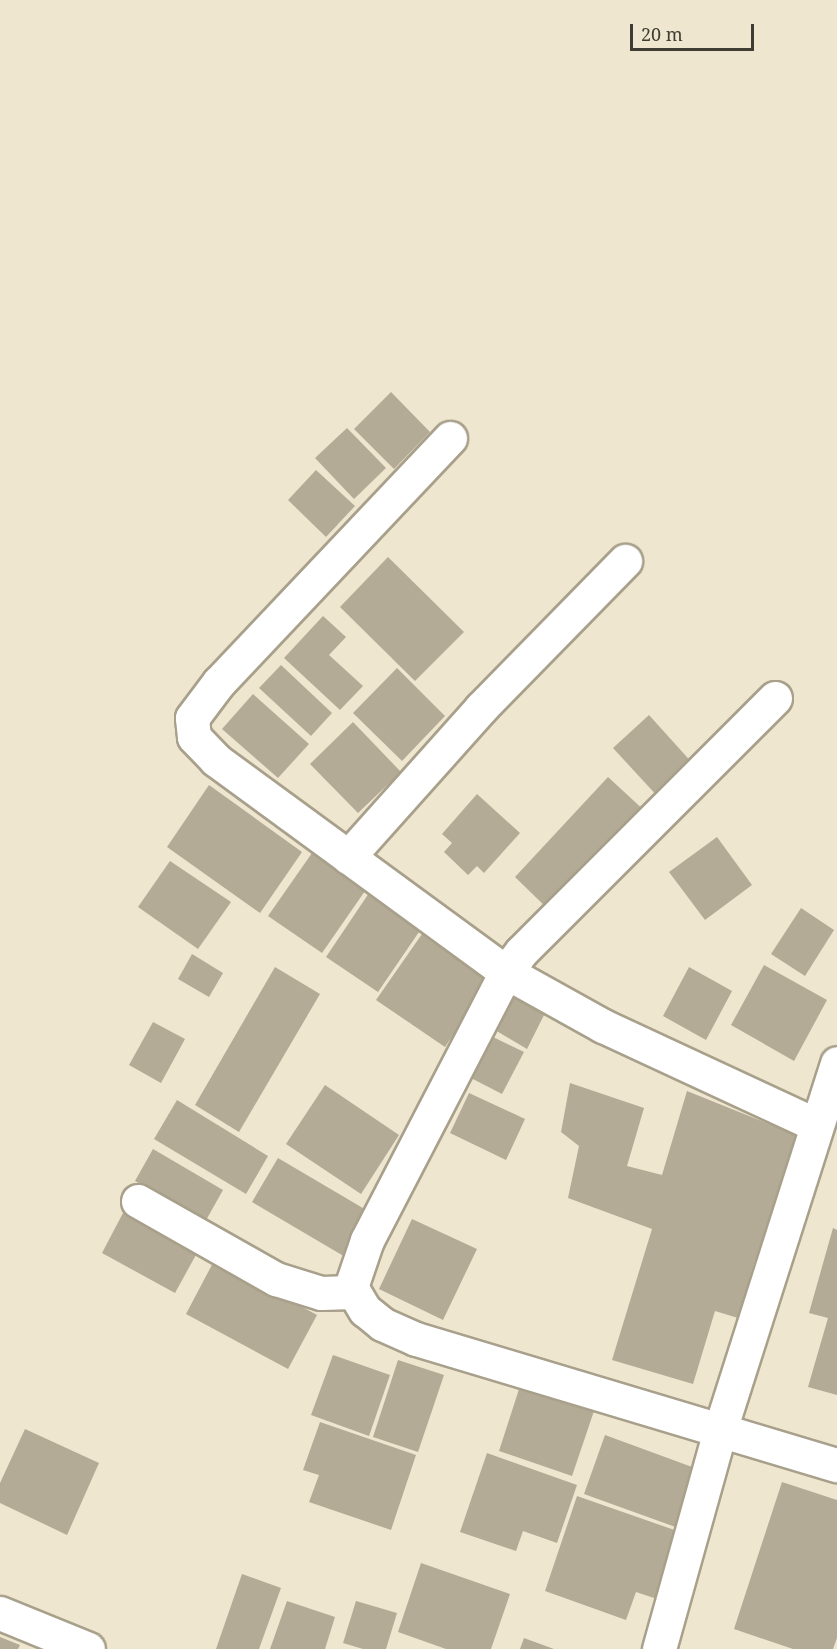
<!DOCTYPE html>
<html>
<head>
<meta charset="utf-8">
<style>
  body { margin:0 }
  #map { position:relative; width:837px; height:1649px; overflow:hidden; background:#eee6cf; font-family:"Noto Serif",serif }
  div>[style] { position:absolute }
  [style*='--x'] { left:calc(var(--x)*1px); top:calc(var(--y)*1px); width:calc(var(--w)*1px); rotate:calc(var(--a)*1deg) }
  .building>* { inset:0; background:#b3ab96 }
  .roads { filter:drop-shadow(2px 0 #a8a08b) drop-shadow(-2px 0 #a8a08b) drop-shadow(0 2px #a8a08b) drop-shadow(0 -2px #a8a08b) }
  .minor>* { height:33px; margin:-16.5px; padding:0 16.5px; transform-origin:16.5px; border-radius:16.5px; background:#fff }
  span { translate:-50% -50%; white-space:nowrap; text-align:center; line-height:1.15; -webkit-text-stroke:5px #eee6cf; paint-order:stroke }
  .scale { position:absolute; left:630px; top:24px; width:124px; height:27px; box-sizing:border-box; border:3px solid #3f3c33; border-top:0; padding-left:8px; font-size:18px; line-height:21px; white-space:nowrap; color:#3f3c33; -webkit-text-stroke:4px #eee6cf; paint-order:stroke }
</style>
</head>
<body>
<div id="map">
  <div class="building">
    <div style="clip-path:polygon(391px 392px,430px 432px,394px 469px,354px 429px)"></div>
    <div style="clip-path:polygon(347px 428px,386px 468px,354px 499px,315px 458px)"></div>
    <div style="clip-path:polygon(316px 470px,355px 506px,326px 537px,288px 500px)"></div>
    <div style="clip-path:polygon(388px 557px,464px 632px,415px 681px,340px 607px)"></div>
    <div style="clip-path:polygon(323px 616px,346px 637px,329px 655px,363px 686px,340px 710px,284px 658px)"></div>
    <div style="clip-path:polygon(281px 665px,332px 713px,311px 736px,259px 688px)"></div>
    <div style="clip-path:polygon(397px 668px,445px 716px,402px 761px,353px 713px)"></div>
    <div style="clip-path:polygon(253px 694px,309px 744px,278px 778px,222px 729px)"></div>
    <div style="clip-path:polygon(649px 715px,695px 766px,660px 799px,613px 748px)"></div>
    <div style="clip-path:polygon(353px 722px,401px 772px,358px 813px,310px 764px)"></div>
    <div style="clip-path:polygon(608px 777px,647px 813px,551px 912px,515px 877px)"></div>
    <div style="clip-path:polygon(209px 785px,302px 852px,260px 913px,167px 847px)"></div>
    <div style="clip-path:polygon(477px 794px,520px 833px,484px 873px,477px 866px,468px 875px,444px 852px,452px 843px,442px 834px)"></div>
    <div style="clip-path:polygon(717px 837px,752px 885px,705px 920px,669px 872px)"></div>
    <div style="clip-path:polygon(312px 853px,365px 891px,322px 953px,268px 916px)"></div>
    <div style="clip-path:polygon(170px 861px,231px 902px,198px 949px,138px 907px)"></div>
    <div style="clip-path:polygon(369px 893px,421px 929px,378px 992px,326px 957px)"></div>
    <div style="clip-path:polygon(801px 908px,834px 930px,805px 976px,771px 954px)"></div>
    <div style="clip-path:polygon(422px 934px,490px 980px,445px 1047px,376px 1000px)"></div>
    <div style="clip-path:polygon(192px 954px,223px 973px,209px 997px,178px 979px)"></div>
    <div style="clip-path:polygon(764px 965px,827px 1000px,794px 1061px,731px 1025px)"></div>
    <div style="clip-path:polygon(275px 967px,320px 994px,239px 1132px,195px 1105px)"></div>
    <div style="clip-path:polygon(689px 967px,732px 991px,706px 1040px,663px 1016px)"></div>
    <div style="clip-path:polygon(513px 994px,545px 1013px,527px 1049px,495px 1030px)"></div>
    <div style="clip-path:polygon(153px 1022px,185px 1039px,161px 1083px,129px 1065px)"></div>
    <div style="clip-path:polygon(491px 1036px,524px 1052px,502px 1094px,469px 1077px)"></div>
    <div style="clip-path:polygon(570px 1083px,644px 1108px,627px 1166px,662px 1175px,687px 1091px,801px 1137px,770px 1267px,755px 1260px,738px 1318px,715px 1311px,693px 1384px,612px 1360px,652px 1229px,568px 1198px,579px 1146px,561px 1132px)"></div>
    <div style="clip-path:polygon(325px 1085px,399px 1135px,361px 1194px,286px 1144px)"></div>
    <div style="clip-path:polygon(469px 1093px,525px 1119px,506px 1160px,450px 1133px)"></div>
    <div style="clip-path:polygon(177px 1100px,268px 1156px,246px 1194px,154px 1139px)"></div>
    <div style="clip-path:polygon(153px 1149px,223px 1190px,205px 1222px,135px 1181px)"></div>
    <div style="clip-path:polygon(278px 1158px,373px 1214px,347px 1258px,252px 1202px)"></div>
    <div style="clip-path:polygon(123px 1213px,197px 1253px,175px 1293px,102px 1253px)"></div>
    <div style="clip-path:polygon(412px 1219px,477px 1249px,443px 1320px,379px 1289px)"></div>
    <div style="clip-path:polygon(833px 1228px,837px 1230px,837px 1395px,808px 1387px,828px 1318px,809px 1313px)"></div>
    <div style="clip-path:polygon(215px 1259px,317px 1315px,288px 1369px,186px 1314px)"></div>
    <div style="clip-path:polygon(333px 1355px,390px 1375px,369px 1436px,311px 1415px)"></div>
    <div style="clip-path:polygon(398px 1360px,444px 1375px,418px 1452px,373px 1437px)"></div>
    <div style="clip-path:polygon(521px 1383px,595px 1408px,572px 1476px,499px 1451px)"></div>
    <div style="clip-path:polygon(320px 1422px,416px 1455px,391px 1530px,309px 1502px,319px 1475px,303px 1470px)"></div>
    <div style="clip-path:polygon(25px 1429px,99px 1463px,67px 1535px,0 1503px,0 1483px)"></div>
    <div style="clip-path:polygon(605px 1435px,703px 1471px,681px 1529px,584px 1494px)"></div>
    <div style="clip-path:polygon(487px 1453px,577px 1485px,557px 1543px,523px 1531px,516px 1551px,460px 1532px)"></div>
    <div style="clip-path:polygon(782px 1482px,837px 1500px,837px 1638px,833px 1649px,793px 1649px,734px 1629px)"></div>
    <div style="clip-path:polygon(577px 1496px,683px 1533px,660px 1600px,636px 1592px,626px 1620px,545px 1591px)"></div>
    <div style="clip-path:polygon(421px 1563px,510px 1594px,491px 1649px,446px 1649px,398px 1632px)"></div>
    <div style="clip-path:polygon(242px 1574px,281px 1588px,259px 1649px,216px 1649px)"></div>
    <div style="clip-path:polygon(287px 1601px,335px 1617px,325px 1649px,270px 1649px)"></div>
    <div style="clip-path:polygon(356px 1601px,397px 1613px,386px 1649px,363px 1649px,343px 1643px)"></div>
    <div style="clip-path:polygon(0 1637px,20px 1645px,18px 1649px,0 1649px)"></div>
    <div style="clip-path:polygon(524px 1638px,554px 1649px,520px 1649px)"></div>
  </div>
  <div class="roads">
    <div class="minor">
      <div style="--x:450;--y:438;--w:336;--a:133.4"></div>
      <div style="--x:219;--y:682;--w:45;--a:126.9"></div>
      <div style="--x:192;--y:718;--w:19;--a:84"></div>
      <div style="--x:194;--y:737;--w:32;--a:46"></div>
      <div style="--x:216;--y:760;--w:359;--a:36.2"></div>
      <div style="--x:506;--y:972;--w:111;--a:29.1"></div>
      <div style="--x:603;--y:1026;--w:235;--a:24.9"></div>
      <div style="--x:775;--y:698;--w:359;--a:135"></div>
      <div style="--x:521;--y:952;--w:25;--a:127"></div>
      <div style="--x:506;--y:972;--w:302;--a:117.4"></div>
      <div style="--x:367;--y:1240;--w:50;--a:108.8"></div>
      <div style="--x:351;--y:1287;--w:27;--a:59"></div>
      <div style="--x:365;--y:1310;--w:22;--a:39"></div>
      <div style="--x:382;--y:1324;--w:37;--a:24"></div>
      <div style="--x:416;--y:1339;--w:439;--a:16.7"></div>
      <div style="--x:348;--y:857;--w:200;--a:-48.2"></div>
      <div style="--x:481;--y:708;--w:206;--a:-45.6"></div>
      <div style="--x:138;--y:1201;--w:159;--a:29.5"></div>
      <div style="--x:276;--y:1279;--w:47;--a:17.3"></div>
      <div style="--x:321;--y:1293;--w:31;--a:-2"></div>
      <div style="--x:0;--y:1613;--w:95;--a:22.2"></div>
      <div style="--x:659;--y:1649;--w:227;--a:-74.4"></div>
      <div style="--x:720;--y:1430;--w:385;--a:-72.3"></div>
    </div>
  </div>
  <div class="scale">20 m</div>
</div>
</body>
</html>
